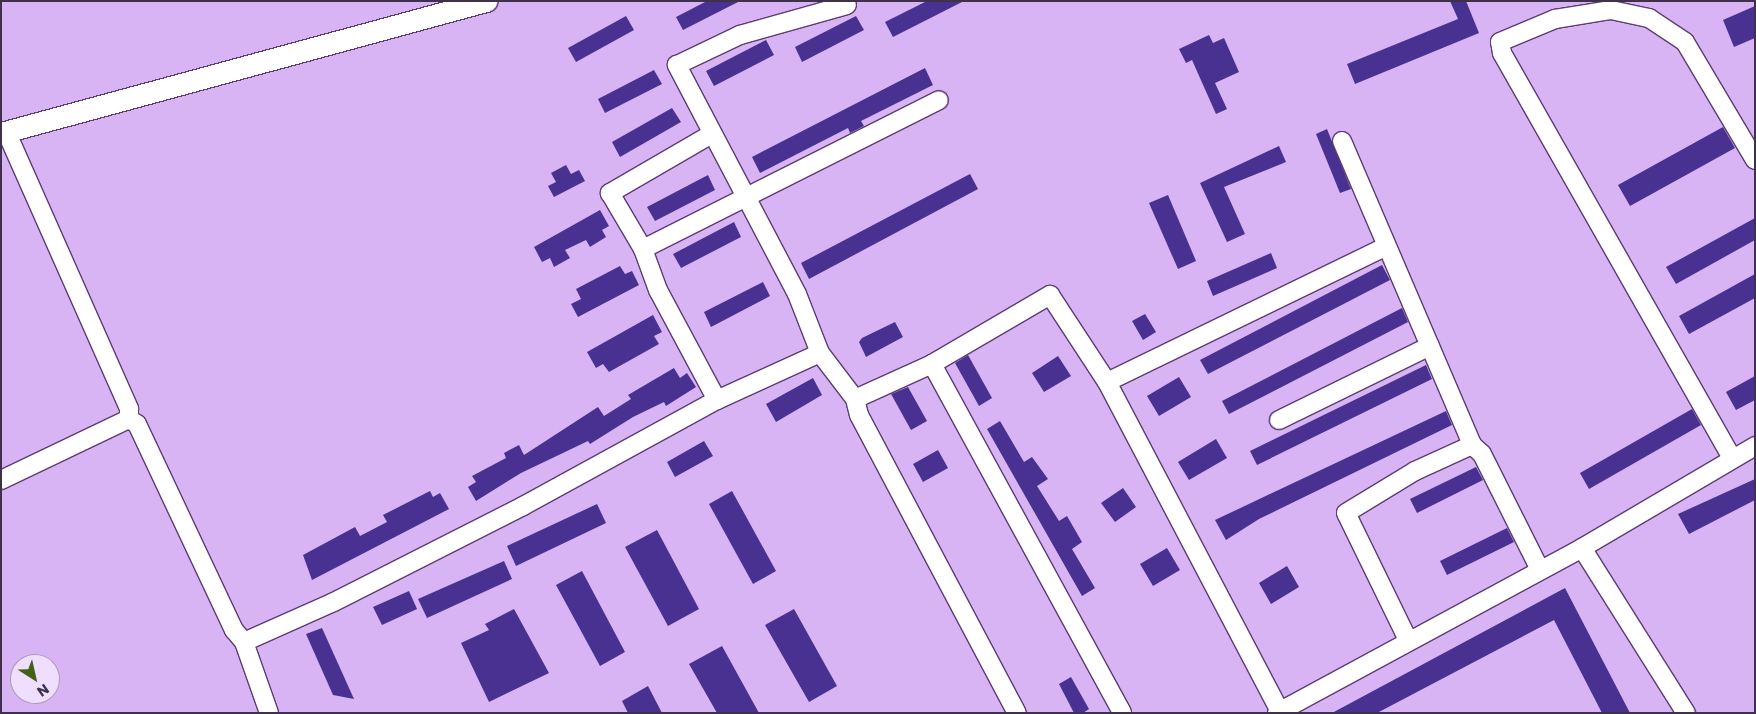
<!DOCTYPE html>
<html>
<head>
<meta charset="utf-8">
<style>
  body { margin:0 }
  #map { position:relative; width:1756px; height:714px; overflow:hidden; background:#d8b4f4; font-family:Poppins,sans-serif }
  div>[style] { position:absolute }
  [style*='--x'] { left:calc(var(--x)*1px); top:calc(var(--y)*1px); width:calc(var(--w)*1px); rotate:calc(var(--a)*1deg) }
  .building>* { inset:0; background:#493191 }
  .roads { filter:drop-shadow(1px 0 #5c3c73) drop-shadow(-1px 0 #5c3c73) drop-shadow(0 1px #5c3c73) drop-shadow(0 -1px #5c3c73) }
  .minor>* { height:18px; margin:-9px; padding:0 9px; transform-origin:9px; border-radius:9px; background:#fff }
  .tertiary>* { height:21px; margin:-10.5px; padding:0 10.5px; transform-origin:10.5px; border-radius:10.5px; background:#fff }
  span { translate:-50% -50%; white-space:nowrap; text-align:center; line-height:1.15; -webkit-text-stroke:5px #efdefe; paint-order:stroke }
  .frame { position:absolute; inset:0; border:2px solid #3f314b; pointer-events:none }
  .north { position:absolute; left:10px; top:654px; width:50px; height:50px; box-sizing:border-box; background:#efdefe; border:1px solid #a999b6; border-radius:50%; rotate:145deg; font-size:14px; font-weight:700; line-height:20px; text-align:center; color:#3f314b }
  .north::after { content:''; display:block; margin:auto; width:18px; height:22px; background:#436115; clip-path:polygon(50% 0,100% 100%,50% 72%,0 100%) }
</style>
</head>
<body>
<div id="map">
  <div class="building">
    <div style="clip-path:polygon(707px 1px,740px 1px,683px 30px,676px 17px)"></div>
    <div style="clip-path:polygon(927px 1px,964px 1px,893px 37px,885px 22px)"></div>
    <div style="clip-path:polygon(1450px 1px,1466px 1px,1479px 33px,1355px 84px,1347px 64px,1458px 19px)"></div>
    <div style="clip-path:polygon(1755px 6px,1755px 38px,1734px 47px,1723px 20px)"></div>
    <div style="clip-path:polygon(626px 16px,634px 30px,576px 62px,568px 48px)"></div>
    <div style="clip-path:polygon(856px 16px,864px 30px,802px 62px,795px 47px)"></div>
    <div style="clip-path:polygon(1209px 35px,1213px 43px,1224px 38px,1239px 72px,1215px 83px,1227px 109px,1216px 114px,1192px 60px,1186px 63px,1179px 49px)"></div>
    <div style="clip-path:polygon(766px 40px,774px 55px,714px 86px,706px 71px)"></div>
    <div style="clip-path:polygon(925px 68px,933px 85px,861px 121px,864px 126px,850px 133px,848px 128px,760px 173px,752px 157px)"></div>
    <div style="clip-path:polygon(654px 70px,662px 84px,605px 113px,598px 99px)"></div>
    <div style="clip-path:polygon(672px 108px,681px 122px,620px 157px,612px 142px)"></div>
    <div style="clip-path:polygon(1723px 127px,1735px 148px,1630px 206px,1618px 185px)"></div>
    <div style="clip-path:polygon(1327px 129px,1351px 189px,1340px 193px,1316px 134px)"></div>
    <div style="clip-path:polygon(1279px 146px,1286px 162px,1224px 187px,1245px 234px,1227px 242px,1200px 183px)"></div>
    <div style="clip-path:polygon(566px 165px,571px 174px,579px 170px,585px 181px,554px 197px,548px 186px,556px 182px,551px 173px)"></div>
    <div style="clip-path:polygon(970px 174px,978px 189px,809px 279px,801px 263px)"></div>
    <div style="clip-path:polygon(708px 175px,715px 190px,655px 221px,647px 207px)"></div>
    <div style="clip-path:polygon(1168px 195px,1196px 261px,1178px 269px,1149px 203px)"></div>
    <div style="clip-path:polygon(600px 210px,609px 226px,602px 230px,606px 237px,590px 247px,586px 240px,565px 250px,570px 258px,554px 267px,550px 258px,542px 262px,534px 247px)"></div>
    <div style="clip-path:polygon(1755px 218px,1755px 240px,1676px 284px,1666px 267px)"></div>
    <div style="clip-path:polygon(734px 222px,741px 237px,681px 268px,673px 254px)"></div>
    <div style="clip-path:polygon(1271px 253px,1277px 268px,1213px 296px,1207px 281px)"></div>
    <div style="clip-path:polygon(1382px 265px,1390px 280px,1208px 374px,1200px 360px)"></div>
    <div style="clip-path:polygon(620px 266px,625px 274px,632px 271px,639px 285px,578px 317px,571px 304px,581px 299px,576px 289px)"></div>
    <div style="clip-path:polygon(1755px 274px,1755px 298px,1689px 334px,1679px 316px)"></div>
    <div style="clip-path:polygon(763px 282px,770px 296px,711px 327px,704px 312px)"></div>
    <div style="clip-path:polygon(1402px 308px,1408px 322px,1229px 414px,1222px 401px)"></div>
    <div style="clip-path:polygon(1145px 314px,1156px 332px,1143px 340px,1132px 321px)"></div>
    <div style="clip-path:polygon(653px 315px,662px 332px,654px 336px,659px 344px,609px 372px,603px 364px,596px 368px,587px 352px)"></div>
    <div style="clip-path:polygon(895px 322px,903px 337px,866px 357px,859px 342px,862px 338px)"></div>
    <div style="clip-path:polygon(968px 355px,992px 398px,979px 406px,955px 363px)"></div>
    <div style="clip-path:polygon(1058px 356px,1071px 376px,1044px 392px,1032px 373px)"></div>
    <div style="clip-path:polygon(1426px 365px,1432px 379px,1257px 465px,1250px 451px)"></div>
    <div style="clip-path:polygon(674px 368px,680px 378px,687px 373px,696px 387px,666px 406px,664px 402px,633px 417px,590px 444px,588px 441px,521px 473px,476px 501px,468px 487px,476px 482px,472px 476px,506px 458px,504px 453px,519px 445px,524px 455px,598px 407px,604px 416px,631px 399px,628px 395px)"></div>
    <div style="clip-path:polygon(1755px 376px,1755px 400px,1736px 410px,1726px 392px)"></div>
    <div style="clip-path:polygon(1179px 377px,1191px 397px,1159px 416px,1147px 396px)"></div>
    <div style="clip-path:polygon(813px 378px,822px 395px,776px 422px,766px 404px)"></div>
    <div style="clip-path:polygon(908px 387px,927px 421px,911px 430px,891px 394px)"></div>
    <div style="clip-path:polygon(1692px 409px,1701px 425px,1589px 489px,1580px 473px)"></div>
    <div style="clip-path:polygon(1446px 411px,1452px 425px,1259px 519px,1226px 540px,1215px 520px)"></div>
    <div style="clip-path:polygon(1000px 421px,1024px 462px,1032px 457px,1048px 479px,1037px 486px,1059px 521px,1067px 516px,1082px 542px,1072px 549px,1095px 588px,1082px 596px,987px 429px)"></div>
    <div style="clip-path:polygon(1216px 439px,1227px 458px,1189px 480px,1178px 462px)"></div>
    <div style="clip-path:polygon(704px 441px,713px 456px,675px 477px,667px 462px)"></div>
    <div style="clip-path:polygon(938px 450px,948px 468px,923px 482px,913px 464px)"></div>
    <div style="clip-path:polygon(1476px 467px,1483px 480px,1417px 513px,1410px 499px)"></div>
    <div style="clip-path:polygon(1755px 479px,1755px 500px,1689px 534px,1678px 514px)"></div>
    <div style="clip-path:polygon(1123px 488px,1136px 507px,1115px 522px,1101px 503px)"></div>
    <div style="clip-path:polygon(430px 491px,433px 497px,440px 493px,449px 509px,312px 580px,303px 555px,355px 527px,360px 536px,387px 522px,383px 515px)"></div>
    <div style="clip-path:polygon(732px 491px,776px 571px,753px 584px,709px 504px)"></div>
    <div style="clip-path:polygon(597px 504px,606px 523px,516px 566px,507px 546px)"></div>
    <div style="clip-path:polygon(1507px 528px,1514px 542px,1447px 575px,1440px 561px)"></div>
    <div style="clip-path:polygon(657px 530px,699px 609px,668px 626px,625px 547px)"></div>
    <div style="clip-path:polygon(1167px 548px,1180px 570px,1153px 586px,1140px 564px)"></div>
    <div style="clip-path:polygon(504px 561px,512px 579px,427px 618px,418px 599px)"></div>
    <div style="clip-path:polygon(1287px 566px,1299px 587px,1271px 604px,1259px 583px)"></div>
    <div style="clip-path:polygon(582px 571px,625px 652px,600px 666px,556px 585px)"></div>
    <div style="clip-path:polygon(1565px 588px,1630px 713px,1602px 713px,1554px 620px,1377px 713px,1332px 713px)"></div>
    <div style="clip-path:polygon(409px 591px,417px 609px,382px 625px,373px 607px)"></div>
    <div style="clip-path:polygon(514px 609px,549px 673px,489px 702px,461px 643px,489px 630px,485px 624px)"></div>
    <div style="clip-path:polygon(794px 609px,837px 686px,809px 702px,765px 625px)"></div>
    <div style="clip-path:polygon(322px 628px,354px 699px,333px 695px,306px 634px)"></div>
    <div style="clip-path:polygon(722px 646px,759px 713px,717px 713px,689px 664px)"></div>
    <div style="clip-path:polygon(1071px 677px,1089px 709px,1083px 713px,1074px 713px,1059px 684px)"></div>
    <div style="clip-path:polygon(648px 686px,662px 713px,628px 713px,622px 701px)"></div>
  </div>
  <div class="roads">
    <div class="minor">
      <div style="--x:6;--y:131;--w:304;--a:66.1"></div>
      <div style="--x:129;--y:409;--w:10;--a:90"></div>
      <div style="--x:710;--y:135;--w:116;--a:149.9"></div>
      <div style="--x:610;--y:193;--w:65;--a:59.5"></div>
      <div style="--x:643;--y:249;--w:44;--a:69.9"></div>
      <div style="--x:658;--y:290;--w:125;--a:61.8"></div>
      <div style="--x:1342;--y:141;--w:331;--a:66.8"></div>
      <div style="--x:1472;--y:445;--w:13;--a:42"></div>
      <div style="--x:1482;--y:454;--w:130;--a:63.4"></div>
      <div style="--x:643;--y:249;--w:331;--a:-26.7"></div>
      <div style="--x:820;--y:353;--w:58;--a:52.7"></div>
      <div style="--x:855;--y:399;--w:16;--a:76"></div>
      <div style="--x:859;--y:415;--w:337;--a:62.1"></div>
      <div style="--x:932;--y:364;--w:397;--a:61.4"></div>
      <div style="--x:1107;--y:382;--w:309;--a:-25.9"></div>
      <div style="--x:855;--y:399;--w:85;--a:-24.4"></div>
      <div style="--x:932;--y:364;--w:137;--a:-30.3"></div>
      <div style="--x:1050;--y:295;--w:104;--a:56.8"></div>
      <div style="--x:1107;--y:382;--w:372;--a:62.3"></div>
      <div style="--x:129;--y:419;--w:9;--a:32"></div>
      <div style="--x:137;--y:424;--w:228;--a:64.8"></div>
      <div style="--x:234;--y:630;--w:16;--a:50"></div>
      <div style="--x:244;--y:642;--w:75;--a:70.6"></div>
      <div style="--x:1279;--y:420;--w:168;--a:-26.1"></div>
      <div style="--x:1732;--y:458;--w:466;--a:-119.6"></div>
      <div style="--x:1502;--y:53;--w:11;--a:-100"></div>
      <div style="--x:1500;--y:42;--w:60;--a:-22.7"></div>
      <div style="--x:1555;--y:19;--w:57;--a:-9.1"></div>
      <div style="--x:1611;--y:10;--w:39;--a:12"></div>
      <div style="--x:1649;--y:18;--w:43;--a:33.7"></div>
      <div style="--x:1685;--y:42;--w:137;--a:59.3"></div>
      <div style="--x:1;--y:480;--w:142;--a:-25.5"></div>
      <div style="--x:1582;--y:548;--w:195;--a:57.8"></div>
      <div style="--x:1408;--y:640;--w:141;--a:-116"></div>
      <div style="--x:1346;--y:513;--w:81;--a:-31.3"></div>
      <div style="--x:1415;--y:471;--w:63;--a:-24.5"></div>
      <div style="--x:244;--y:642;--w:98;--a:-24"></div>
      <div style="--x:334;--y:602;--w:212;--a:-26.9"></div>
      <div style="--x:523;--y:506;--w:221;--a:-28.7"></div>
      <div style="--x:717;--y:400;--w:113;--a:-24.5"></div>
      <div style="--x:820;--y:353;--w:63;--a:-111.3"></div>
      <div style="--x:797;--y:294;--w:259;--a:-117.7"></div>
      <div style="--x:677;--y:65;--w:70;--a:-25.5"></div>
      <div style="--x:740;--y:35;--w:111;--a:-15.7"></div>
      <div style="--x:1277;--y:713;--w:347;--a:-28.4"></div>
      <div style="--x:1582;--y:548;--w:201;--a:-30.5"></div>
    </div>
    <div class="tertiary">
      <div style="--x:1;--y:133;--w:503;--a:-15.23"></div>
    </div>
  </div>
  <div class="frame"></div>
  <div class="north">N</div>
</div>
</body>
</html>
